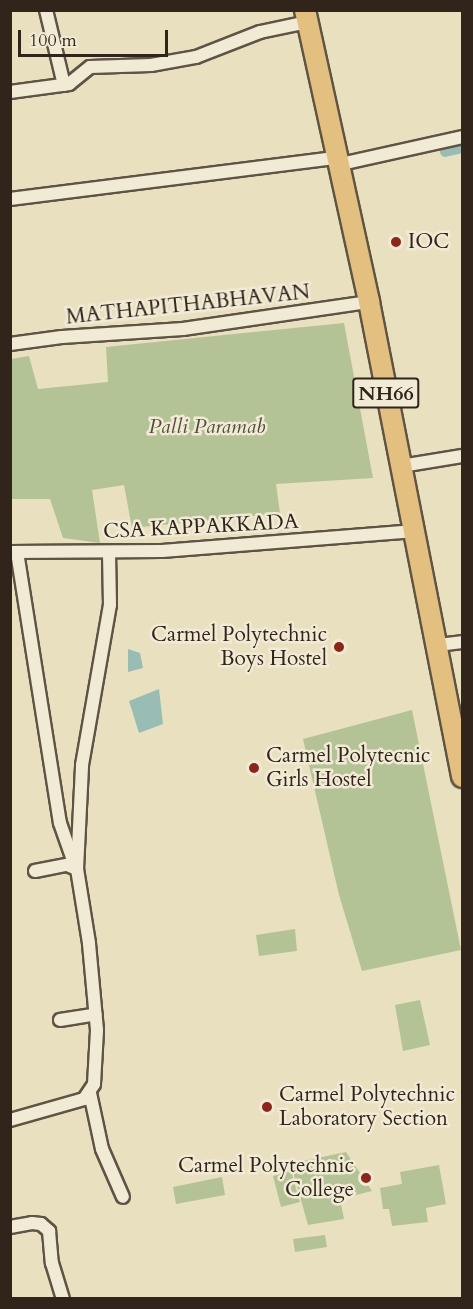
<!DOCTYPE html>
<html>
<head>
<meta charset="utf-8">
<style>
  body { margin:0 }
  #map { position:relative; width:473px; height:1309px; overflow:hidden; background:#e9e0c0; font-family:Cardo,serif }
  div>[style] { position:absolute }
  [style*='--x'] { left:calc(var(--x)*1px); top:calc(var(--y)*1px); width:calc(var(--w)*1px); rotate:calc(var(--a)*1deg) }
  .green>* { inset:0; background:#b4c395 }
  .water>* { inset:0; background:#97bdb5 }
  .canal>* { height:10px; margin:-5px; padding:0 5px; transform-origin:5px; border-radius:5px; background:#97bdb5 }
  .roads { filter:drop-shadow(2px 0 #5f5444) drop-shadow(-2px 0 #5f5444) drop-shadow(0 2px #5f5444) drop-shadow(0 -2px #5f5444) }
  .minor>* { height:12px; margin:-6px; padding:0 6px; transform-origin:6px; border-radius:6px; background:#f1ebd6 }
  .trunk>* { height:20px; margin:-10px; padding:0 10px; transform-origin:10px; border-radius:10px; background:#e4c080 }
  .dots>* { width:16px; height:16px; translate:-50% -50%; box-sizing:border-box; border:3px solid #f1ebd6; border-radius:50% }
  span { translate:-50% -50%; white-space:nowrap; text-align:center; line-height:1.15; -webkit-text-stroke:5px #f1ebd6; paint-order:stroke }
  .shield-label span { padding:2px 4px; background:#f1ebd6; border:2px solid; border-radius:4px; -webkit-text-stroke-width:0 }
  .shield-label { font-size:20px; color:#31251b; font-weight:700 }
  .poi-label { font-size:21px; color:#31251b }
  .left { translate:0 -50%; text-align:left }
  .right { translate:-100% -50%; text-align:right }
  .street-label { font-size:21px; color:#31251b }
  .park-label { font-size:21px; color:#524c3a; font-style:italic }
  .frame { position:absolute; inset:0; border:12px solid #31251b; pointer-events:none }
  .scale { position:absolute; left:18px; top:30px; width:150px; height:27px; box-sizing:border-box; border:3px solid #31251b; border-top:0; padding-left:8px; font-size:18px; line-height:21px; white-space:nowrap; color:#31251b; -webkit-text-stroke:4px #f1ebd6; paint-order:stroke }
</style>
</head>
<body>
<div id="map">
  <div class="green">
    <div style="clip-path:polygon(344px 323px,373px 478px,276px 484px,280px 513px,132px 528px,124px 485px,92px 490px,100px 543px,63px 538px,50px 499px,11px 499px,11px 359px,29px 356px,38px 389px,108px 382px,106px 347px)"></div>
    <div style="clip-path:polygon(412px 710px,461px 950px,362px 971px,339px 895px,303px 739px)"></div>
    <div style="clip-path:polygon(295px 929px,297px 951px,259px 956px,256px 935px)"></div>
    <div style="clip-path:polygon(420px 1000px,430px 1045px,403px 1051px,395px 1005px)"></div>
    <div style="clip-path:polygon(346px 1152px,372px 1191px,340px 1199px,344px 1219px,308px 1225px,292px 1168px,271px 1172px,270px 1168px)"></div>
    <div style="clip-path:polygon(439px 1165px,446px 1204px,426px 1208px,428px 1222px,392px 1226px,389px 1209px,383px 1209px,380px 1188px,402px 1184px,400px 1172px)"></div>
    <div style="clip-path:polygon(291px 1171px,300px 1202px,281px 1207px,273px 1176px)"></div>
    <div style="clip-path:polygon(222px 1177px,225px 1195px,176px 1204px,173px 1187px)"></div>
    <div style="clip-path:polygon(325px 1235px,327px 1247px,295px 1252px,293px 1239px)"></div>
  </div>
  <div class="water">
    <div style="clip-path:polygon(128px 649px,140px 653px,143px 668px,128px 672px)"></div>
    <div style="clip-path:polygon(159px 689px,163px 724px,139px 733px,129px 701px)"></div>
  </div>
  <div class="canal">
    <div style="--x:445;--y:152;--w:17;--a:-13"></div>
  </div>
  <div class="roads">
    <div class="minor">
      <div style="--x:46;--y:10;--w:77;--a:76.5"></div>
      <div style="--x:10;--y:92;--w:60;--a:-7.7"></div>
      <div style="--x:69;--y:84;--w:27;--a:-39"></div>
      <div style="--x:90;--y:67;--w:61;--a:-1.9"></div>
      <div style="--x:151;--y:65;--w:46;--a:-10.1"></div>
      <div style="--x:196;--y:57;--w:69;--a:-21.3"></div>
      <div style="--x:260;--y:32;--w:48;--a:-12"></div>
      <div style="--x:336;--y:165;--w:129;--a:-12.5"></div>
      <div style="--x:10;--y:199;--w:327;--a:-7.2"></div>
      <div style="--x:10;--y:344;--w:52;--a:-7.7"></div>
      <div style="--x:62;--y:337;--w:121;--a:-3.8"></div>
      <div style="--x:183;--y:329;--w:188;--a:-8.3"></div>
      <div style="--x:401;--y:466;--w:62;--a:-9.3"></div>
      <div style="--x:10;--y:552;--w:152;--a:-0.4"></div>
      <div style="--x:162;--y:551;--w:254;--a:-4.5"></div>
      <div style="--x:17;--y:552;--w:274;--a:81"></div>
      <div style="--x:60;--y:823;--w:42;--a:70.7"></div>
      <div style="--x:438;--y:645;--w:24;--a:-7"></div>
      <div style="--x:35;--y:871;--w:33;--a:-11"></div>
      <div style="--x:67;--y:865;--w:11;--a:22"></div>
      <div style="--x:60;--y:1020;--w:36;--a:-9"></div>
      <div style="--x:90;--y:1093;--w:57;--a:77.9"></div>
      <div style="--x:102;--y:1149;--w:52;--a:66.4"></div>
      <div style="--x:10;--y:1120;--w:77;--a:-15.8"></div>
      <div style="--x:84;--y:1099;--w:18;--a:-56"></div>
      <div style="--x:94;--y:1084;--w:54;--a:-86.8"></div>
      <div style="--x:97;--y:1030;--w:87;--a:-95.3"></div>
      <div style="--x:89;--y:943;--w:75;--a:-99.2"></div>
      <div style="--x:77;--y:869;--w:104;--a:-87.2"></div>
      <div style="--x:82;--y:765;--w:162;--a:-80.1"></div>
      <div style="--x:110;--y:605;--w:51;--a:-91.1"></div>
      <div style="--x:10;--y:1227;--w:22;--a:-10"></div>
      <div style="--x:32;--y:1223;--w:9;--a:6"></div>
      <div style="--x:41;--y:1224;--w:11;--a:41"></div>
      <div style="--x:49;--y:1231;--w:32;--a:85"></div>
      <div style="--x:52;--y:1263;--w:37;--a:73"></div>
    </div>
    <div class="trunk">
      <div style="--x:305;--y:10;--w:299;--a:77.6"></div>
      <div style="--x:369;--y:302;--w:484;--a:78.9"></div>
    </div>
  </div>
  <div class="dots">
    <div style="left:396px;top:242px;background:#8f2418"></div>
    <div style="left:339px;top:647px;background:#8f2418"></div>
    <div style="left:254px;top:768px;background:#8f2418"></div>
    <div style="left:267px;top:1107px;background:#8f2418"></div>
    <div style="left:366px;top:1178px;background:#8f2418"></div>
  </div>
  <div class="shield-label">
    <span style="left:386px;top:393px">NH66</span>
  </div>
  <div class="poi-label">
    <span class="left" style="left:408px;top:242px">IOC</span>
    <span class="right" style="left:327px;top:647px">Carmel Polytechnic<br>Boys Hostel</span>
    <span class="left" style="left:266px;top:768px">Carmel Polytecnic<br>Girls Hostel</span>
    <span class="left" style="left:279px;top:1107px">Carmel Polytechnic<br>Laboratory Section</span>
    <span class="right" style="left:354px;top:1178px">Carmel Polytechnic<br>College</span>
  </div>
  <div class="street-label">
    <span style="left:188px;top:305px;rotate:-6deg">MATHAPITHABHAVAN</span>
    <span style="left:201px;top:527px;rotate:-3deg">CSA KAPPAKKADA</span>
  </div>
  <div class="park-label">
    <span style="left:207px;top:427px">Palli Paramab</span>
  </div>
  <div class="frame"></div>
  <div class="scale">100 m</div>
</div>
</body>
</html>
